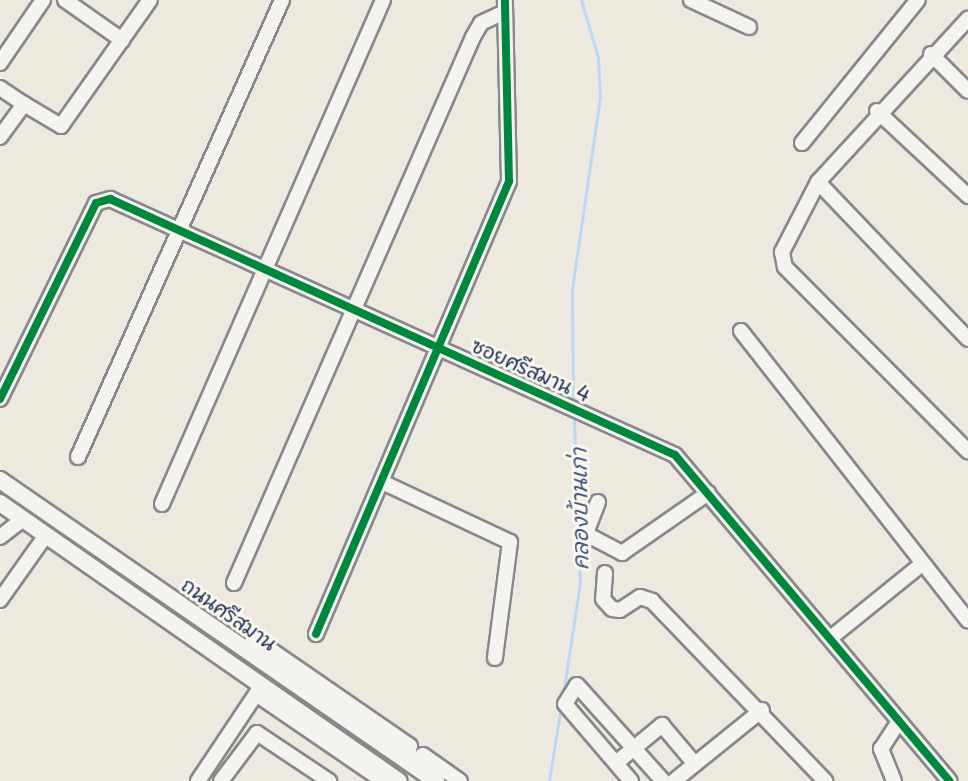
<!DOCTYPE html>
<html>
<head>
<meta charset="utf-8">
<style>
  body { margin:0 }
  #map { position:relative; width:968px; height:781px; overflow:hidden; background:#eee9df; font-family:"Playpen Sans","Playpen Sans Thai",sans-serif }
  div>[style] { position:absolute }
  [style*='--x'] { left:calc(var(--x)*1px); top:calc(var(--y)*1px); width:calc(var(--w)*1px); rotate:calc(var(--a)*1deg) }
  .stream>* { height:3px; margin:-1.5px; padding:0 1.5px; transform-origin:1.5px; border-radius:1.5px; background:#bad8f5 }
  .roads { filter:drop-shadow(2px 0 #86888c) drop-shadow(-2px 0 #86888c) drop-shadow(0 2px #86888c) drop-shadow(0 -2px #86888c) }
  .minor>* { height:14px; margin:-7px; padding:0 7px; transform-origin:7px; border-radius:7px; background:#f5f3ee }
  .major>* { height:16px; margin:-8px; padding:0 8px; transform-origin:8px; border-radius:8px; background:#f5f3ee }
  .cycleway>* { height:8px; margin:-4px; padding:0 4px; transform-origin:4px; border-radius:4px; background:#00873e }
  span { translate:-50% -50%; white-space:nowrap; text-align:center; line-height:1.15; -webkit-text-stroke:6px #fbf7ec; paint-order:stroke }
  .street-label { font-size:20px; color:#1b2f5e }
  .water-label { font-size:22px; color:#3d5786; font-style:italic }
</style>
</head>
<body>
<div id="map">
  <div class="stream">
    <div style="--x:573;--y:404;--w:115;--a:-90.5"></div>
    <div style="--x:572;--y:289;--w:194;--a:-81.7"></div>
    <div style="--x:600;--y:97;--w:40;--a:-92.9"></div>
    <div style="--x:598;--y:57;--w:59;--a:-106.6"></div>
    <div style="--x:563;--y:695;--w:113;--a:-81.4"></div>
    <div style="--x:580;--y:583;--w:167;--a:-92.1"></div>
    <div style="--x:549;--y:781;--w:76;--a:-80.9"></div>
  </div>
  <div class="roads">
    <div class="minor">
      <div style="--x:65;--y:0;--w:70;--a:35.1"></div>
      <div style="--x:691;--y:0;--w:64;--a:25"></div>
      <div style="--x:931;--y:54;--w:52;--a:45"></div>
      <div style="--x:0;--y:63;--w:76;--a:-55.7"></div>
      <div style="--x:0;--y:88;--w:29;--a:34"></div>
      <div style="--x:877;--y:111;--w:125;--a:43"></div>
      <div style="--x:0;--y:137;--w:41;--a:-54"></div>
      <div style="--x:24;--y:104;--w:43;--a:30.7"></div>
      <div style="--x:61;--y:126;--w:154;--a:-54.8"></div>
      <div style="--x:802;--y:143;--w:184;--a:-51"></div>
      <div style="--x:818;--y:182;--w:222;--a:-47.4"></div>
      <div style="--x:741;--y:331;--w:368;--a:51.9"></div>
      <div style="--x:968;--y:339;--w:217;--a:-133.7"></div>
      <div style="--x:818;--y:182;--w:79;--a:117.2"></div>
      <div style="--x:782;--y:252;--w:15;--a:79"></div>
      <div style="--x:785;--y:267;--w:260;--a:45.2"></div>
      <div style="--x:0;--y:399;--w:218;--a:-63.9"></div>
      <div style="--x:96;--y:203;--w:15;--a:-16"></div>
      <div style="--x:110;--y:199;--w:620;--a:24.38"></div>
      <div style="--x:675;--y:455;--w:426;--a:49.9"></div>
      <div style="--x:78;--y:457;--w:500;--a:-65.94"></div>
      <div style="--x:382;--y:482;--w:141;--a:25.1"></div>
      <div style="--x:510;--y:542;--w:117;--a:97.4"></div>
      <div style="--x:598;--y:502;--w:34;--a:111"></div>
      <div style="--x:586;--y:534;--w:41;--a:27.8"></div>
      <div style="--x:622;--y:553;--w:105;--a:-34.9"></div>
      <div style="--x:162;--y:504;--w:550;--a:-66.32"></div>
      <div style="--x:0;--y:537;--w:29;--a:-38"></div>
      <div style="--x:605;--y:573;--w:26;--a:94"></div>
      <div style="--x:603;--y:599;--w:13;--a:48"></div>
      <div style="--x:612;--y:609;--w:8;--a:7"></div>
      <div style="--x:620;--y:610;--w:24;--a:-33"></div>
      <div style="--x:640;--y:597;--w:13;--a:18"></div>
      <div style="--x:652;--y:601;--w:250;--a:46.1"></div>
      <div style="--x:234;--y:583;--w:596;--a:-66.36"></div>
      <div style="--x:473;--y:37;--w:16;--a:-60"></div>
      <div style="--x:481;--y:23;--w:26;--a:-25"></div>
      <div style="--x:0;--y:600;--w:80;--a:-54.7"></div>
      <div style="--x:316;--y:634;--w:492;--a:-66.9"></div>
      <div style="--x:509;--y:181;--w:181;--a:-91.3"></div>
      <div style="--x:833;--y:636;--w:114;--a:-39"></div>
      <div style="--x:246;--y:650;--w:14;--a:-51"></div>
      <div style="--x:255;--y:639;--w:188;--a:34.6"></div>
      <div style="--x:410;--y:746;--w:14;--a:102"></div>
      <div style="--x:256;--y:694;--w:154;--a:34.4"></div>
      <div style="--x:616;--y:763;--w:60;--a:-39.6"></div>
      <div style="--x:662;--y:725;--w:51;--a:49.8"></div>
      <div style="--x:413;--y:764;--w:13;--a:-42"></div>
      <div style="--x:423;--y:755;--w:45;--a:35.1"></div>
      <div style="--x:198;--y:781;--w:112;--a:-56.3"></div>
      <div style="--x:221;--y:781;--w:60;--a:-53.1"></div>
      <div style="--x:257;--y:733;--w:87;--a:33.7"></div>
      <div style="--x:631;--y:781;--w:101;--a:-130.6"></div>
      <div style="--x:565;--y:704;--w:22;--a:-58"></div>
      <div style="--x:577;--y:685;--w:129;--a:48.1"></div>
      <div style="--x:674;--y:781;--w:113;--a:-38.9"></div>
      <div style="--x:894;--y:781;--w:35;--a:-112"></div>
      <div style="--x:881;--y:749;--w:31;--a:-57"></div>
    </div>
    <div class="major">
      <div style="--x:0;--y:480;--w:530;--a:34.62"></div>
      <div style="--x:0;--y:503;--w:486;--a:34.9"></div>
    </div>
  </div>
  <div class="cycleway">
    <div style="--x:0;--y:399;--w:218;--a:-63.9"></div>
    <div style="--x:96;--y:203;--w:15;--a:-16"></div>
    <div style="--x:110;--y:199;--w:620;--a:24.38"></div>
    <div style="--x:675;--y:455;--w:426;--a:49.9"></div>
    <div style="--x:316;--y:634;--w:492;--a:-66.9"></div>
    <div style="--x:509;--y:181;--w:181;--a:-91.3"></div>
  </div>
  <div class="street-label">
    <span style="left:531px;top:370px;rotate:24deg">ซอยศรีสมาน 4</span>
    <span style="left:229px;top:614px;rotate:35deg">ถนนศรีสมาน</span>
  </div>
  <div class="water-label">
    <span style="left:578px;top:509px;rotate:-91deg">คลองบ้านเก่า</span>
  </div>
</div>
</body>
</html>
